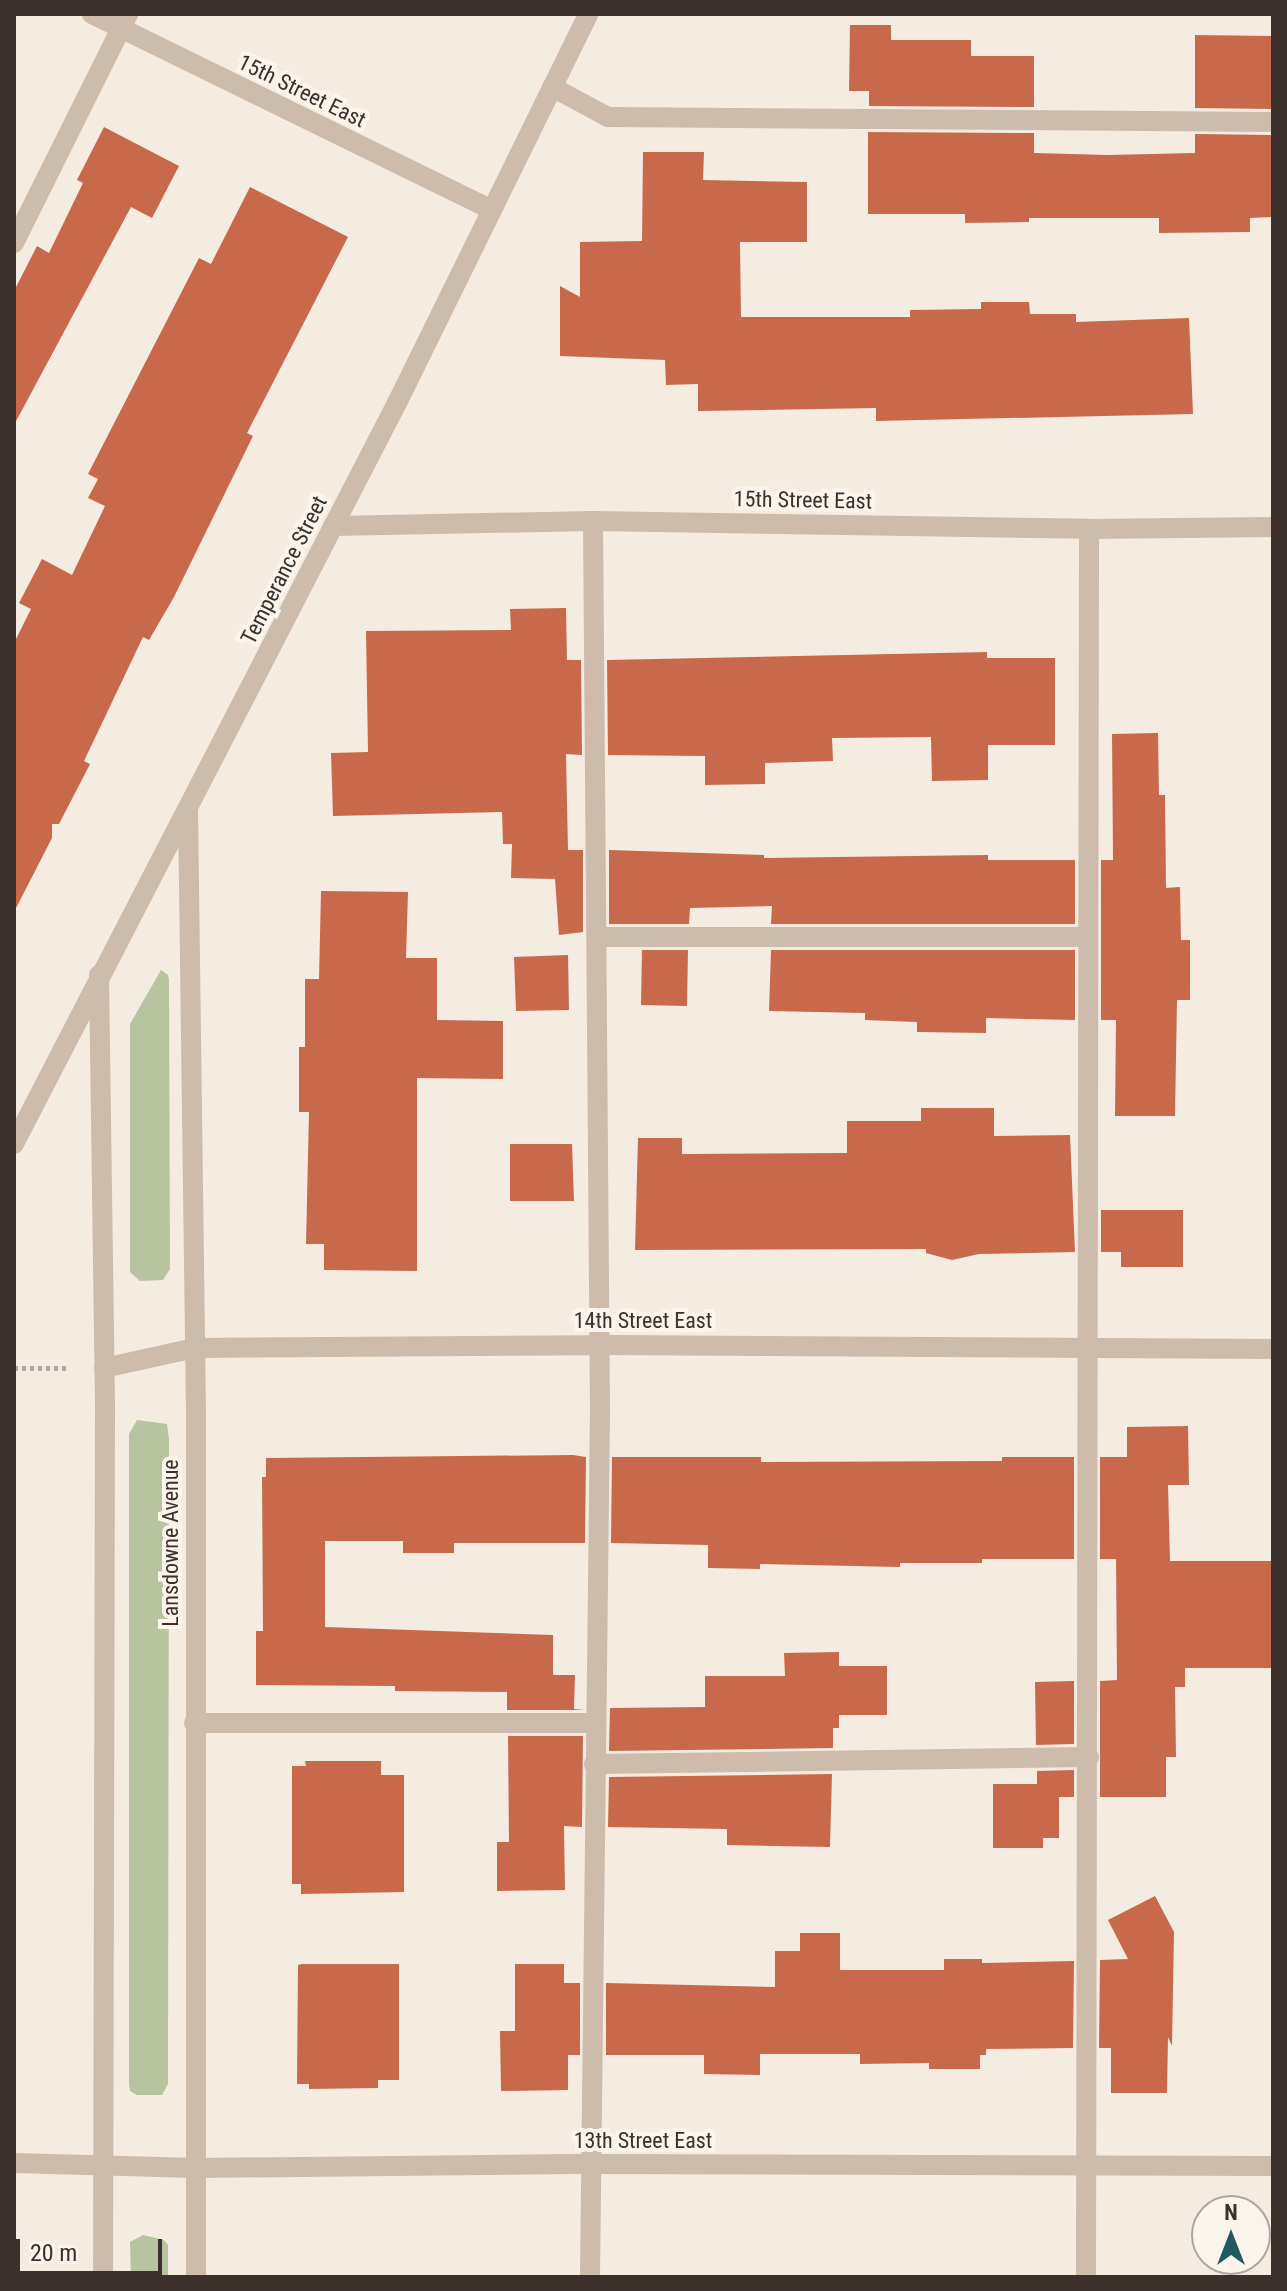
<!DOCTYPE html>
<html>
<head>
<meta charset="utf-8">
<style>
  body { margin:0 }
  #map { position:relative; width:1287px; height:2291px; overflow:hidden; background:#f4ebe1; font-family:"Roboto Condensed",sans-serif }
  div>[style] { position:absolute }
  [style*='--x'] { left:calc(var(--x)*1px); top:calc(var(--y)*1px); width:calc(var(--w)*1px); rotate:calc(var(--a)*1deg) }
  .green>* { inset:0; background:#b8c4a0 }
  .building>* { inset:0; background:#c8694b }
  .path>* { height:5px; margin-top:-2.5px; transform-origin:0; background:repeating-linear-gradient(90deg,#b9a596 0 4px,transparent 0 8px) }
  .service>* { height:20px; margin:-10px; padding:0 10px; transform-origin:10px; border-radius:10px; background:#cdbbac }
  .minor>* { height:20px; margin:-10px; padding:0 10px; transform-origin:10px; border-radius:10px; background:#cdbbac }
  span { translate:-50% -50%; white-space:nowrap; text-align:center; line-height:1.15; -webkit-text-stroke:8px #fbf5ee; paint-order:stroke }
  .street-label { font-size:22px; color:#3b302b }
  .frame { position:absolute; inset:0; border:16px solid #3b302b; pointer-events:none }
  .north { position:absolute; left:1191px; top:2195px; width:80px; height:80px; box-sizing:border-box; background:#fbf5ee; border:2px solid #aea6a0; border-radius:50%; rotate:0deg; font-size:22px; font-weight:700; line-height:32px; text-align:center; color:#3b302b }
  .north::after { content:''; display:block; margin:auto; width:28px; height:36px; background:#1f5a5e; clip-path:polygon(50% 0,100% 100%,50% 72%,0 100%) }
  .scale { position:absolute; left:16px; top:2239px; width:146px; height:36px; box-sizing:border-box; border:4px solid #3b302b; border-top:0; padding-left:10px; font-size:24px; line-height:28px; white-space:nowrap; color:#3b302b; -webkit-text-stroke:6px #fbf5ee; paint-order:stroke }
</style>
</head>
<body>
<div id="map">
  <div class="green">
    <div style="clip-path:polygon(161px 970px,168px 975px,169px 980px,170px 1269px,163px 1280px,140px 1281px,130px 1272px,130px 1024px)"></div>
    <div style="clip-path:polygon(137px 1420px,167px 1424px,169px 1439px,168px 2084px,162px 2095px,137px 2095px,130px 2091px,129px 2084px,129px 1434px)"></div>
    <div style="clip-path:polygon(143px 2235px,164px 2240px,168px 2245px,168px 2277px,131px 2277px,130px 2242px)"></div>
  </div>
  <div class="building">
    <div style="clip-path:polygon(850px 25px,891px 25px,891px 40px,971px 40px,971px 56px,1034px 56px,1034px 107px,869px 106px,869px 91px,849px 91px)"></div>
    <div style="clip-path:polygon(1195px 35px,1273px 36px,1273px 109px,1195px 108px)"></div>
    <div style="clip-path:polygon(104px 127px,179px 166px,152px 218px,131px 207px,14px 425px,14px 291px,37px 246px,49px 253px,83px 183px,77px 180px)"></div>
    <div style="clip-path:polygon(868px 132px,1034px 133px,1034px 153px,1108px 155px,1195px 153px,1195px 134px,1273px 135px,1273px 217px,1250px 218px,1250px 232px,1159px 233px,1159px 218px,1029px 218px,1029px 222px,965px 223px,965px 214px,868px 214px)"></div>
    <div style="clip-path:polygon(643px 152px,704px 152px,703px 180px,807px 182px,807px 242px,740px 242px,741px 317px,910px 317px,910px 310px,981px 309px,981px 302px,1029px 302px,1030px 314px,1076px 314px,1076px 322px,1189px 318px,1193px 414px,876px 421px,876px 408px,698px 411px,698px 384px,666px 385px,665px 360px,560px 356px,560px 286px,580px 297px,580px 242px,642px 241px)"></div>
    <div style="clip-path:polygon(250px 187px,348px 237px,247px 433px,253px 436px,174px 597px,149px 640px,143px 637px,84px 761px,90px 764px,59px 824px,52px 824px,52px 838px,14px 912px,14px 643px,31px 609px,19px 603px,42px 559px,72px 575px,105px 506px,88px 498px,98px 479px,88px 474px,199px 258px,211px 264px)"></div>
    <div style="clip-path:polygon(566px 608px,567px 660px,581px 660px,582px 755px,566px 754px,568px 850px,583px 850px,583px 932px,559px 935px,555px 879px,511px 878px,512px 844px,503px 844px,502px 812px,333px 816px,331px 753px,368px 752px,366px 631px,511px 630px,510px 609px)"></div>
    <div style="clip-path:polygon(987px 652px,987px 658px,1055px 658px,1055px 745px,988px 745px,988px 780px,932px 781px,931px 737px,832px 738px,833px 761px,765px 763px,765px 784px,705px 785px,705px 756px,608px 755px,607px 660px)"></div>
    <div style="clip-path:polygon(1158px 733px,1159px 795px,1165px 795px,1166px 888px,1180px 887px,1181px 940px,1190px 940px,1190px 1000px,1177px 1000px,1175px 1116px,1115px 1116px,1116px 1020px,1101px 1020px,1101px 860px,1113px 860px,1112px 734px)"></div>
    <div style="clip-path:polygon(609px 850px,764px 855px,764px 858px,988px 855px,988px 860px,1075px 860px,1075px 924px,771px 924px,772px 906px,690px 908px,689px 924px,609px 924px)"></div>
    <div style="clip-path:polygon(321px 891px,408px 892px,406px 958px,437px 958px,437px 1020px,503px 1021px,503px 1079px,417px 1078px,417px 1271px,324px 1270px,324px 1244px,306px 1244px,309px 1112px,299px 1112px,299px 1047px,305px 1047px,305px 979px,319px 979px)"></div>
    <div style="clip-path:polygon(642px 950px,688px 950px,687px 1006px,641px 1005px)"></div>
    <div style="clip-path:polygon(771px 950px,1075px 950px,1075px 1020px,986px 1018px,986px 1033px,917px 1032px,917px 1022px,865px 1020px,865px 1013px,769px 1011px)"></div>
    <div style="clip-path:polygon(568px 955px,569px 1010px,516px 1011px,514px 957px)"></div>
    <div style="clip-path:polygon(921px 1108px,994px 1108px,994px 1136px,1070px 1135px,1075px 1252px,979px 1254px,952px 1260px,926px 1253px,926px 1249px,635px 1250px,638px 1138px,682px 1138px,682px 1154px,847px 1153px,847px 1121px,921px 1121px)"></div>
    <div style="clip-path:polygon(510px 1144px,572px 1144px,574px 1201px,510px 1201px)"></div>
    <div style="clip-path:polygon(1101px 1210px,1183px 1210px,1183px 1267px,1121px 1267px,1121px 1252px,1101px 1252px)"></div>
    <div style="clip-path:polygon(1188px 1426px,1189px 1485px,1168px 1485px,1170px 1561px,1273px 1561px,1273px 1668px,1185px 1668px,1185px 1687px,1175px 1687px,1176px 1757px,1166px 1757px,1166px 1797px,1100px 1797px,1100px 1681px,1117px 1680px,1116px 1559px,1100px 1559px,1100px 1457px,1127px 1457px,1127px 1427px)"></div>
    <div style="clip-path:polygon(573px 1455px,586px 1457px,585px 1543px,454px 1543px,454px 1553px,403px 1553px,403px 1541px,325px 1541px,325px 1627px,553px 1635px,553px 1675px,575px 1675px,574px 1709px,584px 1710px,507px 1710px,507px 1692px,395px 1691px,395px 1686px,256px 1685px,256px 1631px,263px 1631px,262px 1477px,266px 1477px,266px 1458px)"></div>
    <div style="clip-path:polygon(612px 1457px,761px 1457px,761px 1462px,1002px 1461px,1002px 1457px,1074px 1457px,1074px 1559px,982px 1559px,982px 1563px,900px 1563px,900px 1567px,760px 1564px,760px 1569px,708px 1568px,708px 1545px,611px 1543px)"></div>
    <div style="clip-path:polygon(839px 1652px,839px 1666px,887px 1666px,887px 1715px,839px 1715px,839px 1728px,833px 1728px,833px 1748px,609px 1751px,610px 1708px,705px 1707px,705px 1676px,785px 1676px,784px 1653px)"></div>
    <div style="clip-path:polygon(1074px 1681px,1074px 1744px,1036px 1745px,1035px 1682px)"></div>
    <div style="clip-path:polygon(508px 1736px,583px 1736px,582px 1827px,564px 1826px,565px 1890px,497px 1891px,497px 1842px,509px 1842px)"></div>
    <div style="clip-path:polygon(305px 1761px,381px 1761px,381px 1775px,404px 1775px,404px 1892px,301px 1894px,301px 1884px,292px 1884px,292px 1766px,306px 1766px)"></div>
    <div style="clip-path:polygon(1074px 1770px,1074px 1797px,1059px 1797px,1059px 1838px,1043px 1838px,1043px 1848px,993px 1848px,993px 1784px,1037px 1784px,1037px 1771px)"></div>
    <div style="clip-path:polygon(832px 1774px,830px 1847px,727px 1845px,727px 1829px,608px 1827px,609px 1777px)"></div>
    <div style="clip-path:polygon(1155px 1896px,1174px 1932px,1172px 2046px,1168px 2037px,1167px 2093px,1111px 2093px,1111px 2048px,1099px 2048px,1100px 1960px,1128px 1959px,1108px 1920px)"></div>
    <div style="clip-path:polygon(800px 1933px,840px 1933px,840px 1970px,944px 1970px,944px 1959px,982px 1959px,982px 1963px,1074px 1961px,1073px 2048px,986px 2049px,986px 2055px,980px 2055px,980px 2069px,929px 2069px,929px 2063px,860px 2064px,860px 2054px,760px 2054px,760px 2075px,704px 2074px,704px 2055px,606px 2055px,606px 1983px,775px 1987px,775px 1951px,800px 1951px)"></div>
    <div style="clip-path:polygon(302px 1964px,399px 1964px,399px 2080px,378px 2080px,378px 2088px,309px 2089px,309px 2084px,297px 2084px,298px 1965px)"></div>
    <div style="clip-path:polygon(515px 1964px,564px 1964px,564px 1983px,580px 1983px,580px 2055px,568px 2055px,568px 2090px,501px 2091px,500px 2031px,515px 2031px)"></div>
  </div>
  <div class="path">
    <div style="--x:14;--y:1368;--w:55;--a:0"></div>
  </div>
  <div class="service">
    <div style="--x:552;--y:87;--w:64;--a:28.2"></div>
    <div style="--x:608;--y:117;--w:665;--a:0.43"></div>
    <div style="--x:14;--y:243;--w:256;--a:-63.5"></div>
    <div style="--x:597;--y:937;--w:491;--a:0"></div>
    <div style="--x:194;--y:1723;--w:402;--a:0"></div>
    <div style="--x:594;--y:1764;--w:495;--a:-0.8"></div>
    <div style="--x:590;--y:2277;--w:866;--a:-89.34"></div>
    <div style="--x:600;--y:1411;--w:890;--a:-90.45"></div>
    <div style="--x:1086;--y:2277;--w:1748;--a:-89.9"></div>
  </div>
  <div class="minor">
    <div style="--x:92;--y:14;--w:445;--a:26.1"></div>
    <div style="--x:333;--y:526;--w:260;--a:-1.1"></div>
    <div style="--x:593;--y:521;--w:496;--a:0.9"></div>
    <div style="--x:1089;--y:529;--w:184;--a:-0.6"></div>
    <div style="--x:188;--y:810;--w:601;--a:89.24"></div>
    <div style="--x:196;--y:1411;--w:866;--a:90"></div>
    <div style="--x:99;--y:975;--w:437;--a:89.2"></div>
    <div style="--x:105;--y:1412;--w:865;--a:90.13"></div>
    <div style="--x:14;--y:1144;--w:834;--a:-62.67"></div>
    <div style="--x:397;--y:403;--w:433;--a:-63.8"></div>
    <div style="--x:104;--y:1368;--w:93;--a:-12.4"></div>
    <div style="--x:195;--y:1348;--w:404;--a:-0.4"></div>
    <div style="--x:599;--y:1345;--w:674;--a:0.34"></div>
    <div style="--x:14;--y:2163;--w:182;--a:1.6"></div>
    <div style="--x:196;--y:2168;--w:394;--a:-0.6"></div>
    <div style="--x:590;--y:2164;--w:683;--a:0.17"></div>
  </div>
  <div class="street-label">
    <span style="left:302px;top:91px;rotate:26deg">15th Street East</span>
    <span style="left:803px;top:500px;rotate:1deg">15th Street East</span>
    <span style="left:284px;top:570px;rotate:-63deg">Temperance Street</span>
    <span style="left:643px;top:1321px">14th Street East</span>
    <span style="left:171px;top:1543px;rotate:-90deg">Lansdowne Avenue</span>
    <span style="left:643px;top:2141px">13th Street East</span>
  </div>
  <div class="frame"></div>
  <div class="north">N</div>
  <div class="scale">20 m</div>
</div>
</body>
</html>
